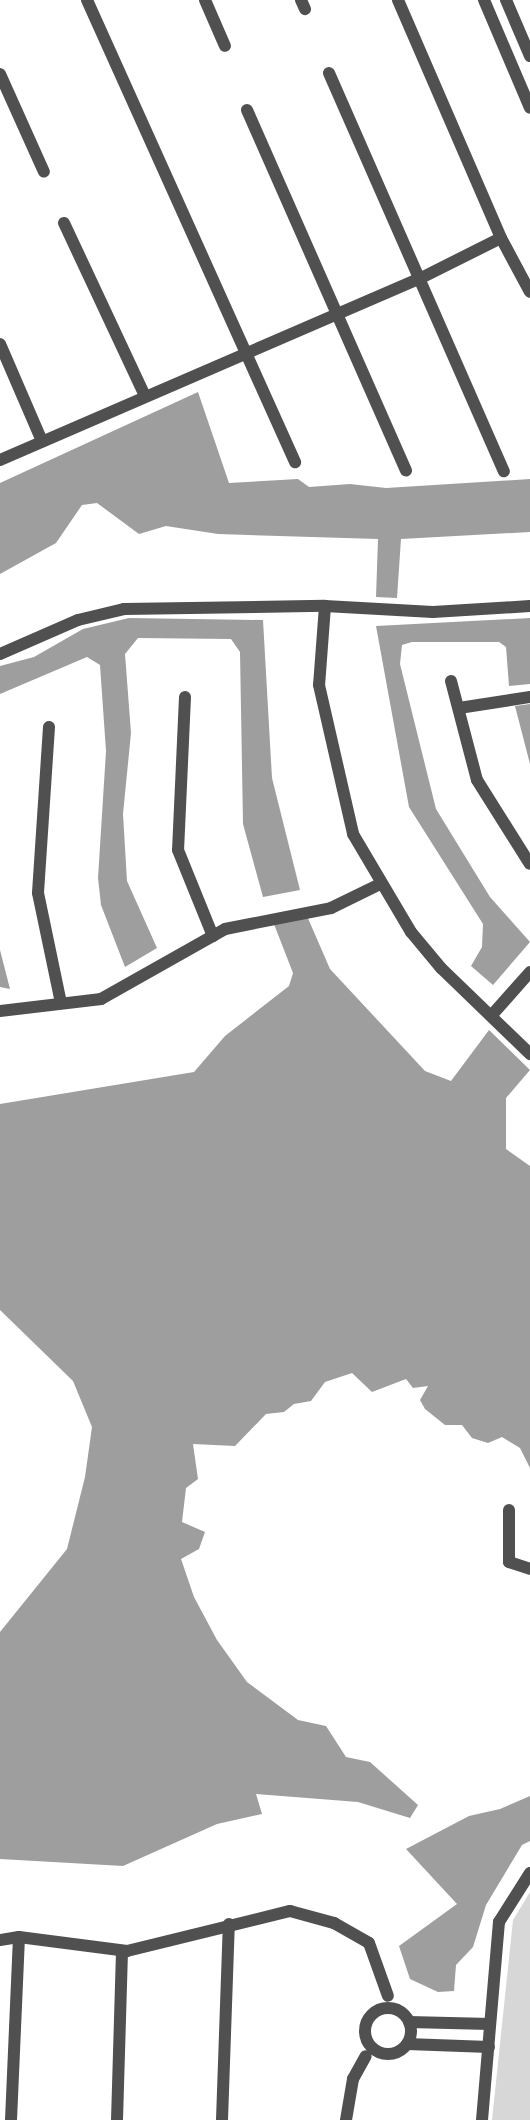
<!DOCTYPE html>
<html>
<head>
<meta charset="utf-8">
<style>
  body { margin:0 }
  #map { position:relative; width:530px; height:2120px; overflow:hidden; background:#fff; font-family:"Nunito Sans",sans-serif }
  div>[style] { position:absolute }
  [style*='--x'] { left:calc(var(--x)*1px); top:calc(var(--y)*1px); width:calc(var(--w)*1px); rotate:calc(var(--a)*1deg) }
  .green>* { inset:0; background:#d7d7d7 }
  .water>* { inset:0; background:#9e9e9e }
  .street>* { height:12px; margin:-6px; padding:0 6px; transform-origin:6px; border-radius:6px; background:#505050 }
  .street>.ring { margin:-6px; padding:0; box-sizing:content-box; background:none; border:12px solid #505050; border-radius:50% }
  span { translate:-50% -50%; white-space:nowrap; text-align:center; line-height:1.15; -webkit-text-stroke:5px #fff; paint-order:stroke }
</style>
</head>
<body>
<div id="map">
  <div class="green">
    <div style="clip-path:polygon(530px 1892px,530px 2120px,492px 2120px,513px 1920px)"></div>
  </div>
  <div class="water">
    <div style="clip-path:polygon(198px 392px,229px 483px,298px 479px,309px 487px,350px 484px,386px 488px,530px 479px,530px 532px,401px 539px,397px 598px,376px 597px,378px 539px,218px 534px,166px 526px,139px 534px,97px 503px,82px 505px,56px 543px,0 574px,0 483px)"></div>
    <div style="clip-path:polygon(129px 618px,263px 620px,272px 778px,300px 890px,263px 897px,243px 824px,240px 652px,231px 639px,138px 638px,125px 654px,131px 733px,123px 814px,127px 881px,157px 948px,125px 967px,101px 905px,98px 878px,106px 751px,100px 665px,87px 657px,0 694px,0 666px,34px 657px,83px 629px)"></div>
    <div style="clip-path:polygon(530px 618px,530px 684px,509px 686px,506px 647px,499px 642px,412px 642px,402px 645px,400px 664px,436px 809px,490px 897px,530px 942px,493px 985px,471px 966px,482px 947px,483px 924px,409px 807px,376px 626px)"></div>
    <div style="clip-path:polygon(530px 704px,530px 764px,515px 706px)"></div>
    <div style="clip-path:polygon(307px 916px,330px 969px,425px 1071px,451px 1081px,489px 1030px,530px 1070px,506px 1098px,506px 1149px,530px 1166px,530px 1468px,520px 1448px,502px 1437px,488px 1443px,472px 1438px,462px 1425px,445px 1425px,425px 1409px,420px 1400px,428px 1386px,413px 1388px,406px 1379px,372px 1392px,352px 1373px,325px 1382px,311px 1401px,294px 1404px,284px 1412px,266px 1414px,235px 1446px,193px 1444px,198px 1479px,186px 1488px,182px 1522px,205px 1532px,199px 1549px,181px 1559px,194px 1597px,217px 1640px,247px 1682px,298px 1720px,326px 1726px,346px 1757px,370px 1762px,418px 1805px,410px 1818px,358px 1802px,256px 1794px,262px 1814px,217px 1824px,123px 1866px,0 1859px,0 1632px,67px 1549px,85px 1477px,92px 1427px,73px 1381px,0 1310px,0 1104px,194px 1072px,225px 1036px,289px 986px,293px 973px,272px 919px)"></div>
    <div style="clip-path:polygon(0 950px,10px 989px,0 987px)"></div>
    <div style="clip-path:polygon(530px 1796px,530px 1841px,522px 1845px,486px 1905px,473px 1947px,456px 1965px,454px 1991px,438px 1992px,410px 1979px,399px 1946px,457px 1904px,406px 1849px,469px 1816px,500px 1809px)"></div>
  </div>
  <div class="street">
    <div style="--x:87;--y:0;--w:507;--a:65.76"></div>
    <div style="--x:205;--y:0;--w:50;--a:66.5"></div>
    <div style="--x:301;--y:0;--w:10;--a:66"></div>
    <div style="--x:398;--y:0;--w:259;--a:66.6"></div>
    <div style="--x:501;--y:238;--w:61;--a:61.8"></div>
    <div style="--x:484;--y:0;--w:117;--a:66.9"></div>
    <div style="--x:506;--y:0;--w:61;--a:66.8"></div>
    <div style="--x:329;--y:73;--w:435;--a:66.3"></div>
    <div style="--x:0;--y:74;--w:107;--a:65.8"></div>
    <div style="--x:247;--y:110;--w:394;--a:66.2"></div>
    <div style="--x:64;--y:223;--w:191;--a:64.9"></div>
    <div style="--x:0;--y:344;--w:106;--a:66.6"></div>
    <div style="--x:0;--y:460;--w:459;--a:-23.4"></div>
    <div style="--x:421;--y:278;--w:89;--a:-26.6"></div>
    <div style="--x:325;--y:606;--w:79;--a:94.3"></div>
    <div style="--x:319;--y:685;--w:153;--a:77.1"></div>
    <div style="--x:353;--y:834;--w:114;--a:59.4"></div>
    <div style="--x:411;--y:932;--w:47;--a:50.2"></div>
    <div style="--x:441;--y:968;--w:124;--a:44"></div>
    <div style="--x:0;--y:654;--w:85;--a:-23.6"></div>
    <div style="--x:78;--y:620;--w:47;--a:-13.4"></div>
    <div style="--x:124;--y:609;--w:201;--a:-0.9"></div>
    <div style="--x:325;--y:606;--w:108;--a:3.2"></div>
    <div style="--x:433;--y:612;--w:97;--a:-3.5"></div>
    <div style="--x:451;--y:681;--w:102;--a:75.3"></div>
    <div style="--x:477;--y:780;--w:99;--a:57.8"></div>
    <div style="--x:185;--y:697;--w:153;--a:92.6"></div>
    <div style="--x:178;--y:850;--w:93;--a:67.9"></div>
    <div style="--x:459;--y:708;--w:72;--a:-8.8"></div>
    <div style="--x:49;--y:727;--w:166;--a:93.8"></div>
    <div style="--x:38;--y:893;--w:112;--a:78.2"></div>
    <div style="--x:0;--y:1011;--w:102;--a:-6.8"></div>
    <div style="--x:101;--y:999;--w:142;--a:-29.4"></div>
    <div style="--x:225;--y:929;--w:108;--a:-11.2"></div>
    <div style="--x:331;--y:908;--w:55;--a:-26.1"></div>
    <div style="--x:491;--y:1016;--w:59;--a:-48.4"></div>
    <div style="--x:509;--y:1510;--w:52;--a:90"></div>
    <div style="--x:509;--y:1562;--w:22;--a:18"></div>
    <div style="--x:0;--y:1940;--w:19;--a:-9"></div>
    <div style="--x:19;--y:1937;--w:109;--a:7.4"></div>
    <div style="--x:127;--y:1951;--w:168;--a:-13.8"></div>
    <div style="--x:290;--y:1911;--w:46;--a:15.3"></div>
    <div style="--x:334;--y:1923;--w:40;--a:29.7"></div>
    <div style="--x:369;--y:1943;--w:56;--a:70.3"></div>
    <div class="ring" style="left:365px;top:2008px;width:34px;height:34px"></div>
    <div style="--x:409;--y:2022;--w:81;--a:1.4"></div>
    <div style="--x:407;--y:2044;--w:82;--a:2.1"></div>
    <div style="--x:11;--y:2120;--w:183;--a:-87.5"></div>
    <div style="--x:117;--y:2120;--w:169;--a:-88.3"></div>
    <div style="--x:222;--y:2120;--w:196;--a:-88"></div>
    <div style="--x:346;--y:2120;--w:42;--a:-80.3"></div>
    <div style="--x:353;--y:2079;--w:26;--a:-61"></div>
    <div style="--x:482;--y:2120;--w:199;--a:-85.1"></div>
    <div style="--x:499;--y:1922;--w:58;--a:-57.7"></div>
  </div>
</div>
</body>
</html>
